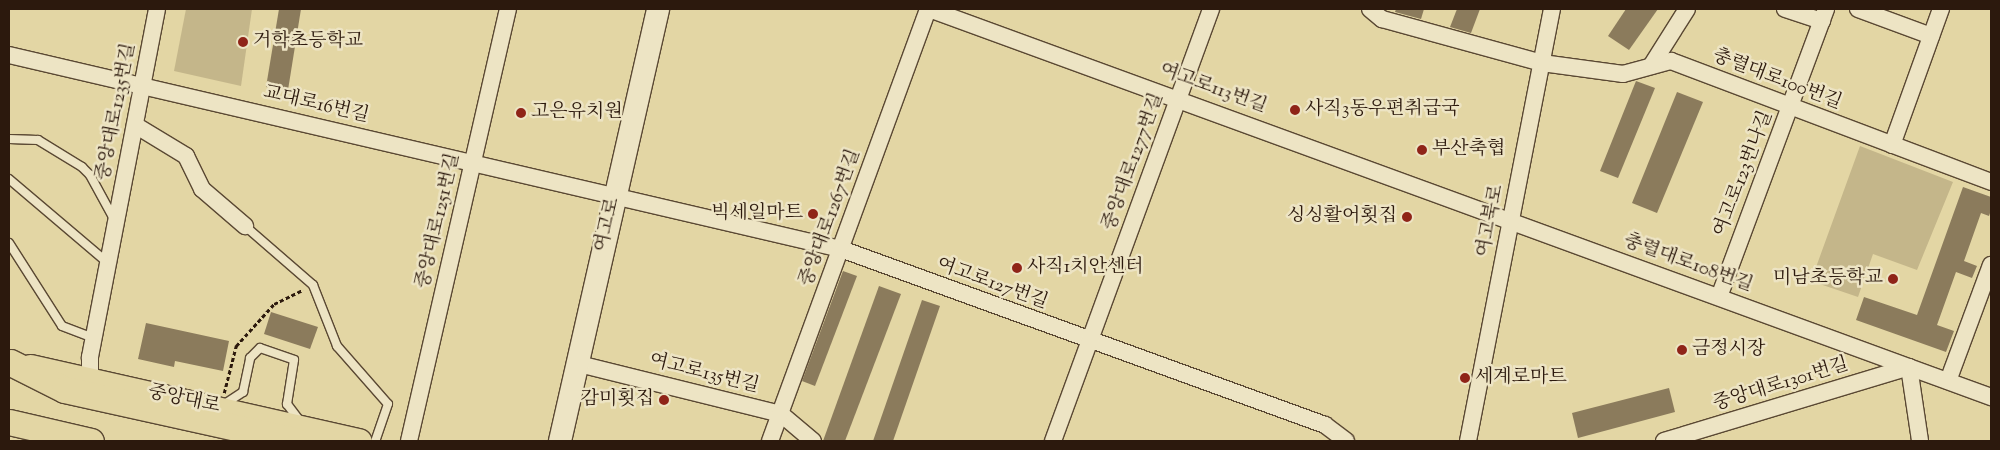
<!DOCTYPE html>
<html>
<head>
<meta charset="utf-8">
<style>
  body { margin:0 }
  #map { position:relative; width:2000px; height:450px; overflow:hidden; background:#e3d6a4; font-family:"Sorts Mill Goudy","Noto Serif KR",serif }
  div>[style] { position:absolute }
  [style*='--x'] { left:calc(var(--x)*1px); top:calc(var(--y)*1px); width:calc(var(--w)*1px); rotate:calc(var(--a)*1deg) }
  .green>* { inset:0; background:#c4b68a }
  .building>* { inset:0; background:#8b7b5c }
  .path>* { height:2.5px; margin-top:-1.25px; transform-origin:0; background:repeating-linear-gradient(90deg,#2c190d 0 4px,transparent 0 6.5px) }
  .roads { filter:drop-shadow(1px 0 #5a4833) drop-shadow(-1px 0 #5a4833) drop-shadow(0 1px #5a4833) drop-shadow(0 -1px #5a4833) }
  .service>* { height:8px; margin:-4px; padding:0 4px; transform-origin:4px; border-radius:4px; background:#ede4c4 }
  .minor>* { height:16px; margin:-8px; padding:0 8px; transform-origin:8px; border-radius:8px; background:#ede4c4 }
  .secondary>* { height:22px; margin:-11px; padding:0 11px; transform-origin:11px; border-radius:11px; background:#ede4c4 }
  .primary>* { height:25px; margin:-12.5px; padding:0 12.5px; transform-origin:12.5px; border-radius:12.5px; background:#e3d6a4 }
  .trunk>* { height:26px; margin:-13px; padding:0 13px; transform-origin:13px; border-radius:13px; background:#e3d6a4 }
  .dots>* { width:14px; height:14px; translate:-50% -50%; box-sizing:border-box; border:2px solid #ede4c4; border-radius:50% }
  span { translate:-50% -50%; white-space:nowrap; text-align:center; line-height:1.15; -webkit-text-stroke:5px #ede4c4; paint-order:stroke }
  .poi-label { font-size:19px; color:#2c190d }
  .left { translate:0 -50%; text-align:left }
  .right { translate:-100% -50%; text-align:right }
  .street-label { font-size:19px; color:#2c190d }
  .frame { position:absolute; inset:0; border:10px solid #2c190d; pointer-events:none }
</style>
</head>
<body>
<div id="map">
  <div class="green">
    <div style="clip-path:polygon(186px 9px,252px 9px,241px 86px,174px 71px)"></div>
    <div style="clip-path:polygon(1860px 146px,1953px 182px,1917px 270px,1873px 254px,1858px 297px,1811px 281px)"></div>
  </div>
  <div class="building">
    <div style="clip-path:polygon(279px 9px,301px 9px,288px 90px,266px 87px)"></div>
    <div style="clip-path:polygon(1396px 9px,1424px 9px,1421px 19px,1395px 12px)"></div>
    <div style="clip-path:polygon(1457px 9px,1480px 9px,1471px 33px,1450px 27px)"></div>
    <div style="clip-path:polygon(1626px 9px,1658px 9px,1629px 50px,1608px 36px)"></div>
    <div style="clip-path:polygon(1636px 81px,1655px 88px,1618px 178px,1600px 171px)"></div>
    <div style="clip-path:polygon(1677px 92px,1703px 102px,1657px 213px,1632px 203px)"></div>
    <div style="clip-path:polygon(1963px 187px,1991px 197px,1991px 210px,1989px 216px,1981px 213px,1964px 261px,1977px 266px,1972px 278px,1956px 272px,1937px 325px,1954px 331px,1946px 352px,1856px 320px,1864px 297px,1917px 315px)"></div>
    <div style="clip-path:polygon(843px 271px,857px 276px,815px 386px,802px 381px)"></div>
    <div style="clip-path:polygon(879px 286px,901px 294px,845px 441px,823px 441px)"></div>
    <div style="clip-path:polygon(922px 300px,940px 306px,893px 441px,873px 441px)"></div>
    <div style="clip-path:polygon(271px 312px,318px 327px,310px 349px,264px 334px)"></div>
    <div style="clip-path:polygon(146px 323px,229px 341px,223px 371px,175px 361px,174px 367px,138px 359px)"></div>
    <div style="clip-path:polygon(1669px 388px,1675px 412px,1578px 438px,1572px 413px)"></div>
  </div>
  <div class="path">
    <div style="--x:224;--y:393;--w:49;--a:-75.7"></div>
    <div style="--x:236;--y:346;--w:57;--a:-47.9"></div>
    <div style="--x:274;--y:304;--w:32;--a:-26"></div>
  </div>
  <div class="roads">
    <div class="service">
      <div style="--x:9;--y:139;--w:29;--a:2"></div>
      <div style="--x:38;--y:140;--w:52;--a:31.5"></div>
      <div style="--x:82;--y:167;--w:11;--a:45"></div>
      <div style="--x:90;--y:175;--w:50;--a:61.4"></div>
      <div style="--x:9;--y:179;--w:130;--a:40.3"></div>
      <div style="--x:245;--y:226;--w:90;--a:40.9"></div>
      <div style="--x:313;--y:285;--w:66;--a:68.5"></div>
      <div style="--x:337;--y:346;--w:77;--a:48.7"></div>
      <div style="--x:388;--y:404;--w:39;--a:109"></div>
      <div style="--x:9;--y:243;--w:98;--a:57.4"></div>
      <div style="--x:62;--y:326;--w:33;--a:21"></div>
      <div style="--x:223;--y:405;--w:24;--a:-33"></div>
      <div style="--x:243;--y:392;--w:35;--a:-78"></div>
      <div style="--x:250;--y:358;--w:14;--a:-45"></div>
      <div style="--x:260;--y:348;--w:36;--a:19"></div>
      <div style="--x:294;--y:360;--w:45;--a:99"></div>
      <div style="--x:287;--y:404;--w:21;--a:53"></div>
    </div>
    <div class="minor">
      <div style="--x:929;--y:9;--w:1131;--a:20.07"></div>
      <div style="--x:1370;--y:9;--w:16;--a:40"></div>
      <div style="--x:1382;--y:19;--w:166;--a:15.4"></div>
      <div style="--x:1542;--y:63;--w:82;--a:7.7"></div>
      <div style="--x:1623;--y:74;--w:50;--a:-15.2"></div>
      <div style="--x:1671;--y:61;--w:342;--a:20.7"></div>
      <div style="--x:1785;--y:9;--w:39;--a:18"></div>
      <div style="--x:1858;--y:9;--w:78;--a:20.3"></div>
      <div style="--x:9;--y:55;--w:854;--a:13.13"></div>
      <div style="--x:841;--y:249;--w:515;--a:19.98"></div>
      <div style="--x:1325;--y:425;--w:26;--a:37"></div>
      <div style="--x:1651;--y:66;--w:67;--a:-57.7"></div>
      <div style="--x:135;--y:125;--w:60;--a:31.3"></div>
      <div style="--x:186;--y:156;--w:37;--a:64"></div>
      <div style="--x:202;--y:189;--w:57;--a:40.7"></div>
      <div style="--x:1892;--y:145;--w:145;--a:-70.2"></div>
      <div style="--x:1719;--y:297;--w:307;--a:-69.6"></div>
      <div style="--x:575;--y:363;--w:212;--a:13.9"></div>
      <div style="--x:781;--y:414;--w:42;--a:40.2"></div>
      <div style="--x:90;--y:380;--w:23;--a:-90"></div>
      <div style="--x:90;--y:357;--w:354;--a:-79.1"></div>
      <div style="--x:1948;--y:381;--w:124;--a:-69.7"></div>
      <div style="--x:409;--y:441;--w:443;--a:-77.1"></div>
      <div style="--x:770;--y:441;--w:460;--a:-69.9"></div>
      <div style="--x:1053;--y:441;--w:460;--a:-69.9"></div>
      <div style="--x:1468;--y:441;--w:440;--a:-79"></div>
      <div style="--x:1664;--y:441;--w:256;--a:-16.8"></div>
      <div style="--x:1909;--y:367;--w:75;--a:81.5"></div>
    </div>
    <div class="secondary">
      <div style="--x:560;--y:441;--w:443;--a:-77.2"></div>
    </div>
    <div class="primary">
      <div style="--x:30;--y:367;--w:337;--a:12.7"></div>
      <div style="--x:9;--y:422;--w:84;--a:13"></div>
    </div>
    <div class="trunk">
      <div style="--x:11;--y:363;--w:60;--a:26.6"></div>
      <div style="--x:65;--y:390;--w:236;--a:12.5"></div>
    </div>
  </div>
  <div class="dots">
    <div style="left:243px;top:42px;background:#8f2418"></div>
    <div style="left:1295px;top:110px;background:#8f2418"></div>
    <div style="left:521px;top:113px;background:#8f2418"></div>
    <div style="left:1422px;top:150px;background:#8f2418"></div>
    <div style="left:813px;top:214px;background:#8f2418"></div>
    <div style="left:1407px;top:217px;background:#8f2418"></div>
    <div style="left:1017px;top:268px;background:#8f2418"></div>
    <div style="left:1893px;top:279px;background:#8f2418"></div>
    <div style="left:1682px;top:350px;background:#8f2418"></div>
    <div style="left:1465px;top:378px;background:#8f2418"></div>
    <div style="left:664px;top:400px;background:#8f2418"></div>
  </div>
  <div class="poi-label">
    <span class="left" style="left:253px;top:42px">거학초등학교</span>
    <span class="left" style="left:1305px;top:110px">사직3동우편취급국</span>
    <span class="left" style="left:531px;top:113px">고은유치원</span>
    <span class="left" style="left:1432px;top:150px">부산축협</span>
    <span class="right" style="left:803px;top:214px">빅세일마트</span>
    <span class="right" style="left:1397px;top:217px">싱싱활어횟집</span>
    <span class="left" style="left:1027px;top:268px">사직1치안센터</span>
    <span class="right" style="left:1883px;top:279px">미남초등학교</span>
    <span class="left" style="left:1692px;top:350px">금정시장</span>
    <span class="left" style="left:1475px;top:378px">세계로마트</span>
    <span class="right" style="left:654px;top:400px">감미횟집</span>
  </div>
  <div class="street-label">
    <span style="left:1777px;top:80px;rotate:21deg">충렬대로100번길</span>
    <span style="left:1213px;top:89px;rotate:20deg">여고로113번길</span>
    <span style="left:316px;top:105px;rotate:13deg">교대로16번길</span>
    <span style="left:117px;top:112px;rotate:-79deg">중앙대로1235번길</span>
    <span style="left:1134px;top:162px;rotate:-70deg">중앙대로1277번길</span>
    <span style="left:1744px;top:174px;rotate:-69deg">여고로123번나길</span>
    <span style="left:831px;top:218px;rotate:-70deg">중앙대로1267번길</span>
    <span style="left:439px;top:221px;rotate:-77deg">중앙대로1251번길</span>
    <span style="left:1491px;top:221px;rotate:-79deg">여고북로</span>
    <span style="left:608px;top:225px;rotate:-77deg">여고로</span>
    <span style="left:1688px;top:264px;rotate:20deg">충렬대로108번길</span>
    <span style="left:992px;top:284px;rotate:20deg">여고로127번길</span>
    <span style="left:704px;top:374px;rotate:14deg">여고로135번길</span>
    <span style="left:1781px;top:385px;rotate:-17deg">중앙대로1301번길</span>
    <span style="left:184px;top:400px;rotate:12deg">중앙대로</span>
  </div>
  <div class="frame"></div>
</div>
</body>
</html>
